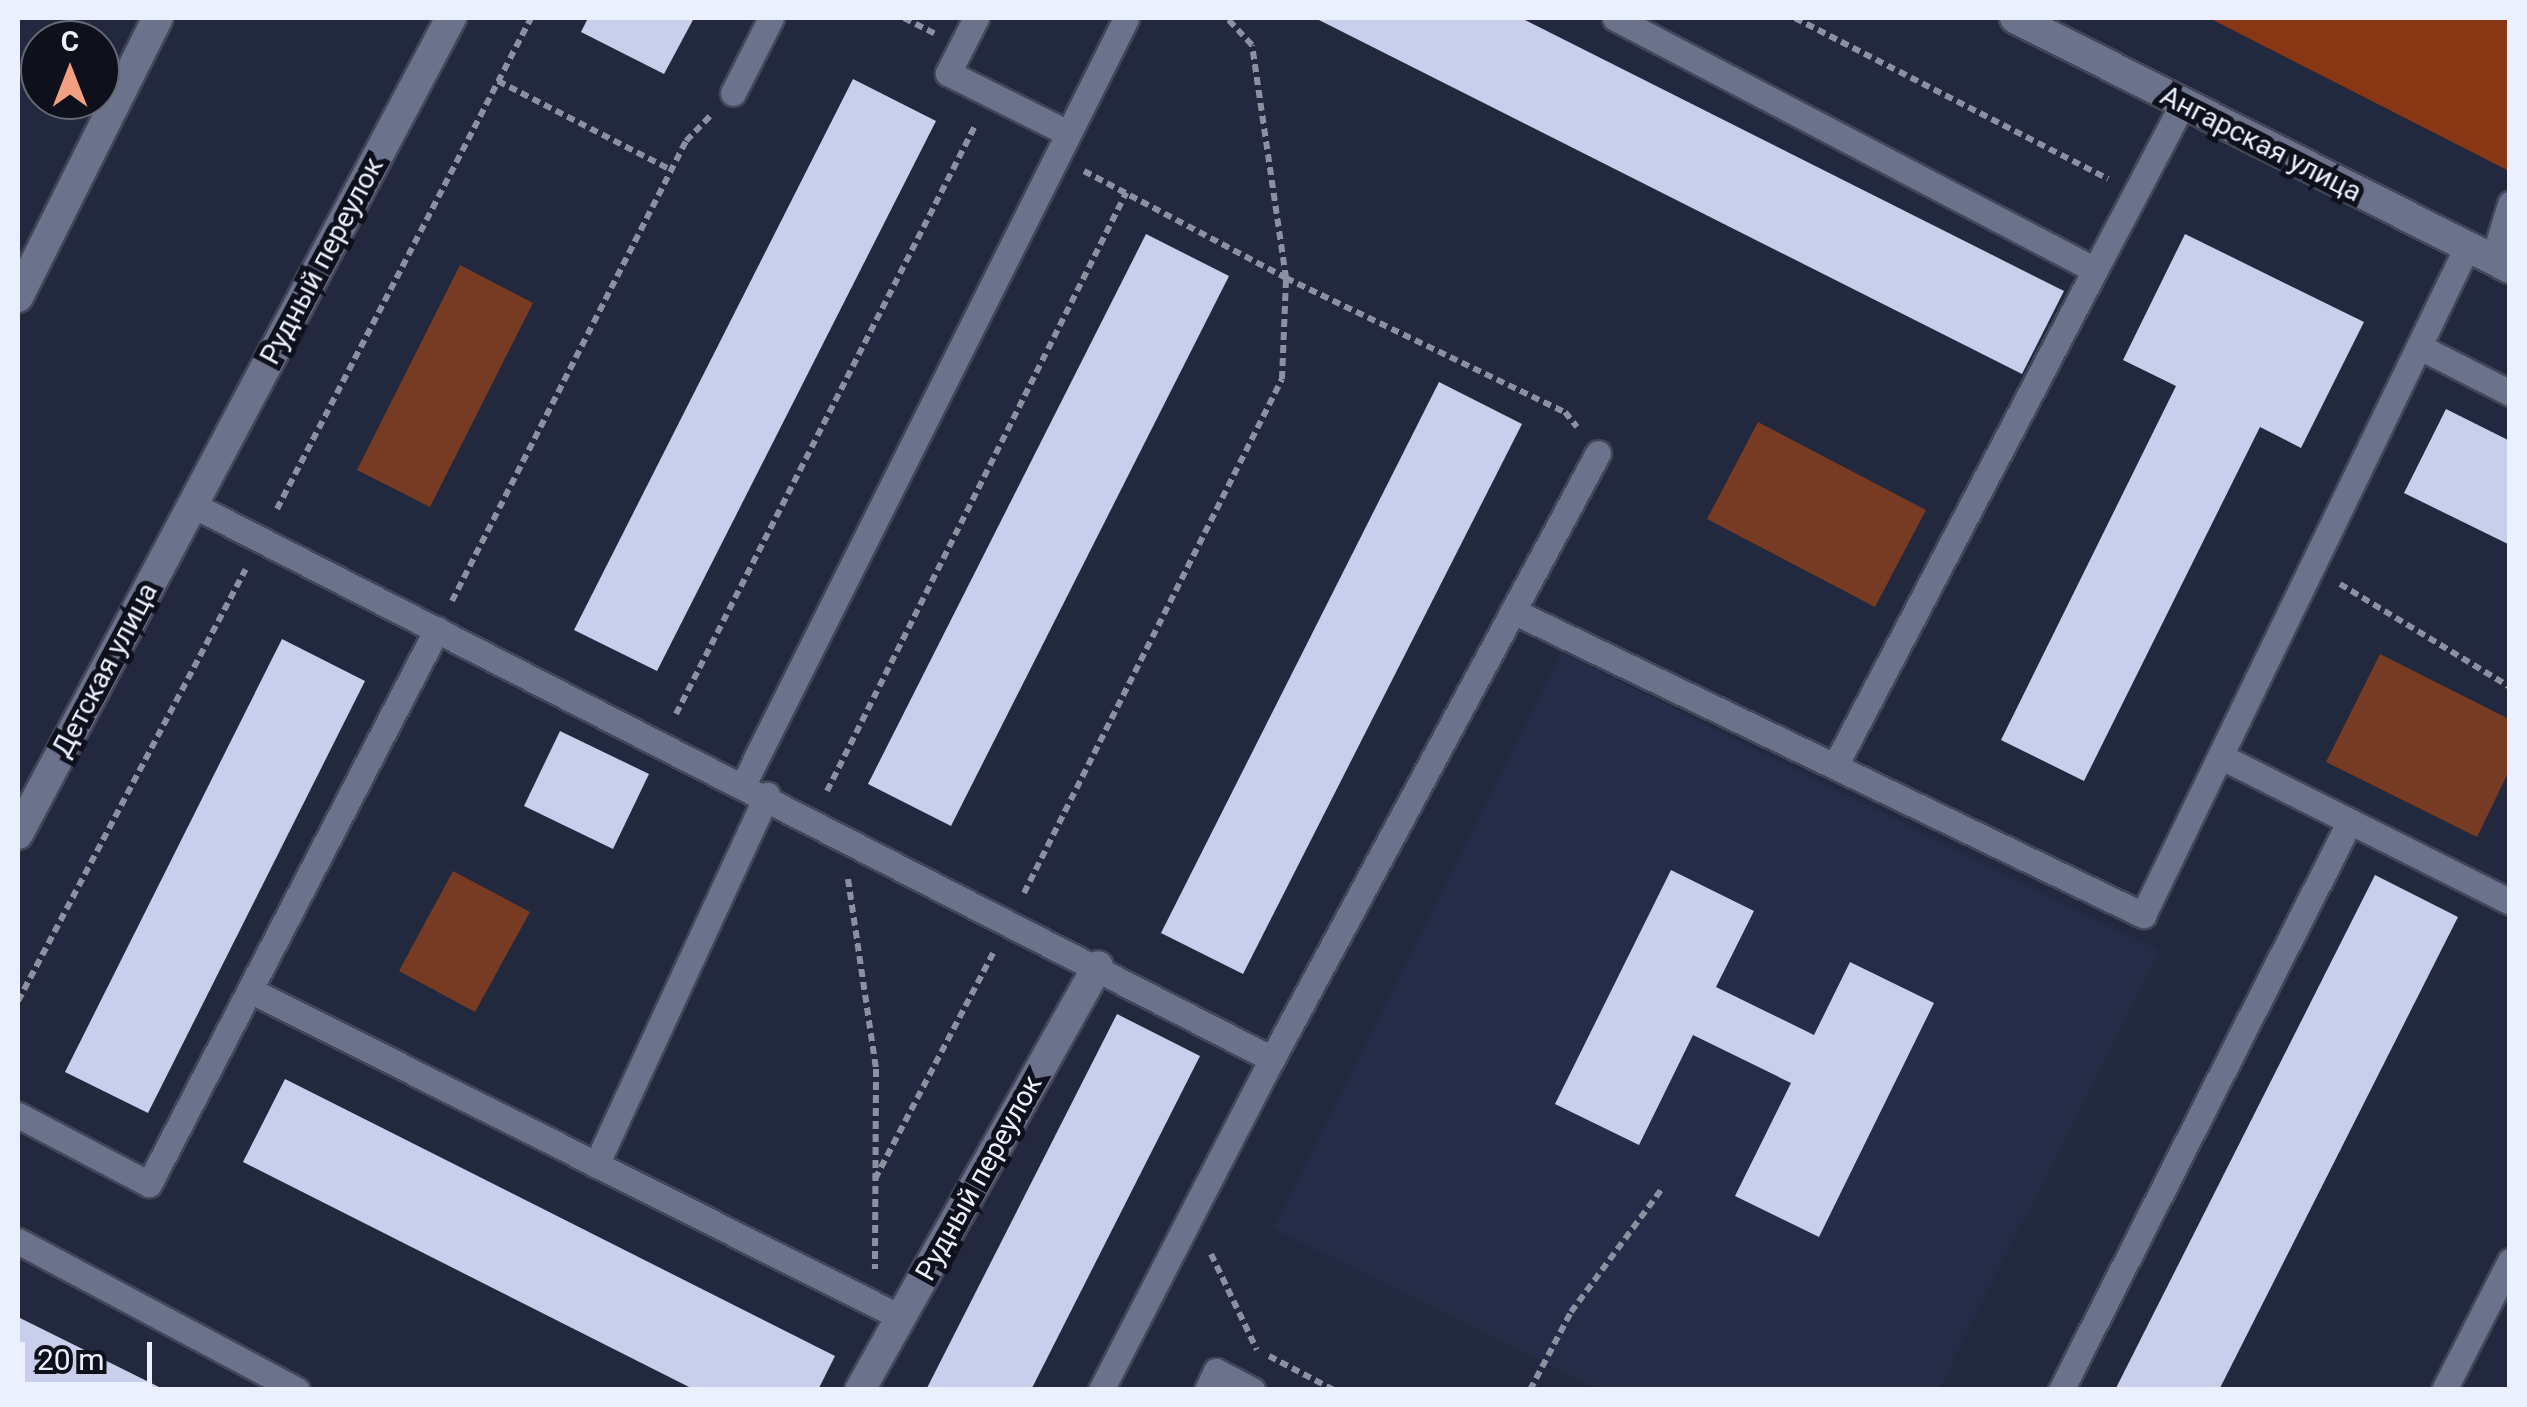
<!DOCTYPE html>
<html>
<head>
<meta charset="utf-8">
<style>
  body { margin:0 }
  #map { position:relative; width:2527px; height:1407px; overflow:hidden; background:#22283d; font-family:Roboto,sans-serif }
  div>[style] { position:absolute }
  [style*='--x'] { left:calc(var(--x)*1px); top:calc(var(--y)*1px); width:calc(var(--w)*1px); rotate:calc(var(--a)*1deg) }
  .built>* { inset:0; background:#252c48 }
  .green>* { inset:0; background:#773a22 }
  .forest>* { inset:0; background:#883613 }
  .building>* { inset:0; background:#c7cfec }
  .path>* { height:6px; margin-top:-3px; transform-origin:0; background:repeating-linear-gradient(90deg,#8c91a2 0 8px,transparent 0 13px) }
  .roads { filter:drop-shadow(2px 0 #424658) drop-shadow(-2px 0 #424658) drop-shadow(0 2px #424658) drop-shadow(0 -2px #424658) }
  .service>* { height:25px; margin:-12.5px; padding:0 12.5px; transform-origin:12.5px; border-radius:12.5px; background:#6b728c }
  .minor>* { height:30px; margin:-15px; padding:0 15px; transform-origin:15px; border-radius:15px; background:#6b728c }
  span { translate:-50% -50%; white-space:nowrap; text-align:center; line-height:1.15; -webkit-text-stroke:10px #0e111b; paint-order:stroke }
  .street-label { font-size:28px; color:#ebf0fe }
  .frame { position:absolute; inset:0; border:20px solid #ebf0fe; pointer-events:none }
  .north { position:absolute; left:20px; top:20px; width:100px; height:100px; box-sizing:border-box; background:#0e111b; border:2px solid #666a76; border-radius:50%; rotate:0deg; font-size:28px; font-weight:700; line-height:40px; text-align:center; color:#ebf0fe }
  .north::after { content:''; display:block; margin:auto; width:35px; height:45px; background:#f2a081; clip-path:polygon(50% 0,100% 100%,50% 72%,0 100%) }
  .scale { position:absolute; left:20px; top:1342px; width:132px; height:45px; box-sizing:border-box; border:5px solid #ebf0fe; border-top:0; padding-left:12px; font-size:30px; line-height:35px; white-space:nowrap; color:#ebf0fe; -webkit-text-stroke:8px #0e111b; paint-order:stroke }
</style>
</head>
<body>
<div id="map">
  <div class="built">
    <div style="clip-path:polygon(1561px 652px,2159px 950px,1939px 1389px,1598px 1389px,1273px 1228px)"></div>
  </div>
  <div class="green">
    <div style="clip-path:polygon(460px 265px,533px 303px,430px 507px,357px 470px)"></div>
    <div style="clip-path:polygon(1758px 422px,1926px 510px,1875px 607px,1707px 519px)"></div>
    <div style="clip-path:polygon(2380px 654px,2509px 719px,2509px 771px,2477px 837px,2326px 762px)"></div>
    <div style="clip-path:polygon(453px 871px,530px 912px,475px 1012px,399px 971px)"></div>
  </div>
  <div class="forest">
    <div style="clip-path:polygon(2209px 18px,2509px 18px,2509px 171px)"></div>
  </div>
  <div class="building">
    <div style="clip-path:polygon(588px 18px,694px 18px,664px 74px,581px 32px)"></div>
    <div style="clip-path:polygon(1315px 18px,1521px 18px,2064px 291px,2022px 374px)"></div>
    <div style="clip-path:polygon(853px 79px,936px 121px,657px 671px,574px 630px)"></div>
    <div style="clip-path:polygon(1146px 234px,1229px 276px,951px 826px,868px 784px)"></div>
    <div style="clip-path:polygon(2185px 234px,2364px 322px,2301px 448px,2260px 427px,2084px 781px,2001px 740px,2176px 386px,2123px 360px)"></div>
    <div style="clip-path:polygon(1439px 382px,1522px 424px,1243px 974px,1161px 933px)"></div>
    <div style="clip-path:polygon(2446px 409px,2510px 441px,2510px 545px,2404px 493px)"></div>
    <div style="clip-path:polygon(282px 639px,365px 681px,148px 1113px,65px 1072px)"></div>
    <div style="clip-path:polygon(560px 731px,649px 774px,613px 849px,524px 806px)"></div>
    <div style="clip-path:polygon(1671px 870px,1754px 911px,1716px 987px,1814px 1035px,1850px 962px,1934px 1003px,1819px 1237px,1735px 1196px,1791px 1083px,1693px 1035px,1639px 1145px,1555px 1104px)"></div>
    <div style="clip-path:polygon(2375px 875px,2458px 917px,2219px 1390px,2115px 1390px)"></div>
    <div style="clip-path:polygon(1117px 1014px,1200px 1056px,1031px 1390px,926px 1390px)"></div>
    <div style="clip-path:polygon(285px 1079px,835px 1356px,818px 1390px,695px 1390px,243px 1162px)"></div>
    <div style="clip-path:polygon(18px 1317px,165px 1390px,18px 1390px)"></div>
  </div>
  <div class="path">
    <div style="--x:904;--y:18;--w:34;--a:27"></div>
    <div style="--x:1795;--y:18;--w:352;--a:27.2"></div>
    <div style="--x:498;--y:81;--w:195;--a:27.2"></div>
    <div style="--x:1084;--y:171;--w:229;--a:27.9"></div>
    <div style="--x:1286;--y:278;--w:310;--a:25.7"></div>
    <div style="--x:1565;--y:412;--w:19;--a:51"></div>
    <div style="--x:277;--y:509;--w:553;--a:-62.65"></div>
    <div style="--x:2340;--y:584;--w:199;--a:31.2"></div>
    <div style="--x:452;--y:601;--w:516;--a:-63.04"></div>
    <div style="--x:686;--y:141;--w:36;--a:-46"></div>
    <div style="--x:676;--y:714;--w:662;--a:-63.05"></div>
    <div style="--x:827;--y:791;--w:669;--a:-63.43"></div>
    <div style="--x:848;--y:879;--w:192;--a:81.6"></div>
    <div style="--x:876;--y:1069;--w:200;--a:90.3"></div>
    <div style="--x:1024;--y:893;--w:575;--a:-63.35"></div>
    <div style="--x:1282;--y:379;--w:101;--a:-87.7"></div>
    <div style="--x:1286;--y:278;--w:235;--a:-98.3"></div>
    <div style="--x:1252;--y:45;--w:37;--a:-133"></div>
    <div style="--x:18;--y:1001;--w:488;--a:-62.2"></div>
    <div style="--x:875;--y:1179;--w:255;--a:-62.4"></div>
    <div style="--x:1211;--y:1254;--w:106;--a:64.4"></div>
    <div style="--x:1269;--y:1356;--w:73;--a:27.6"></div>
    <div style="--x:1530;--y:1390;--w:88;--a:-62.3"></div>
    <div style="--x:1571;--y:1312;--w:152;--a:-53.6"></div>
  </div>
  <div class="roads">
    <div class="service">
      <div style="--x:976;--y:18;--w:62;--a:117"></div>
      <div style="--x:948;--y:73;--w:134;--a:26.6"></div>
      <div style="--x:1615;--y:18;--w:542;--a:27.7"></div>
      <div style="--x:2095;--y:270;--w:187;--a:-62.2"></div>
      <div style="--x:733;--y:93;--w:84;--a:-63.1"></div>
      <div style="--x:2493;--y:260;--w:59;--a:-73.1"></div>
      <div style="--x:2420;--y:347;--w:101;--a:27.1"></div>
      <div style="--x:193;--y:505;--w:1213;--a:27.18"></div>
      <div style="--x:1272;--y:1059;--w:688;--a:-61.72"></div>
      <div style="--x:1513;--y:611;--w:700;--a:25.76"></div>
      <div style="--x:2143;--y:915;--w:742;--a:-64.13"></div>
      <div style="--x:2224;--y:758;--w:320;--a:26.7"></div>
      <div style="--x:1835;--y:766;--w:560;--a:-62.34"></div>
      <div style="--x:744;--y:783;--w:855;--a:-63.46"></div>
      <div style="--x:250;--y:990;--w:728;--a:26.71"></div>
      <div style="--x:18;--y:1115;--w:148;--a:27.8"></div>
      <div style="--x:149;--y:1184;--w:625;--a:-62.57"></div>
      <div style="--x:596;--y:1165;--w:408;--a:-65.2"></div>
      <div style="--x:18;--y:1241;--w:316;--a:28.1"></div>
      <div style="--x:1101;--y:1390;--w:373;--a:-62.7"></div>
      <div style="--x:1207;--y:1390;--w:21;--a:-65"></div>
      <div style="--x:1216;--y:1371;--w:41;--a:27.8"></div>
      <div style="--x:2061;--y:1390;--w:638;--a:-63.07"></div>
      <div style="--x:2444;--y:1390;--w:145;--a:-62.9"></div>
    </div>
    <div class="minor">
      <div style="--x:2015;--y:18;--w:555;--a:26.8"></div>
      <div style="--x:18;--y:297;--w:312;--a:-63.4"></div>
      <div style="--x:18;--y:834;--w:924;--a:-62.05"></div>
      <div style="--x:860;--y:1390;--w:486;--a:-60.7"></div>
    </div>
  </div>
  <div class="street-label">
    <span style="left:2261px;top:144px;rotate:27deg">Ангарская улица</span>
    <span style="left:322px;top:261px;rotate:-62deg">Рудный переулок</span>
    <span style="left:105px;top:670px;rotate:-62deg">Детская улица</span>
    <span style="left:979px;top:1178px;rotate:-61deg">Рудный переулок</span>
  </div>
  <div class="frame"></div>
  <div class="north">С</div>
  <div class="scale">20 m</div>
</div>
</body>
</html>
